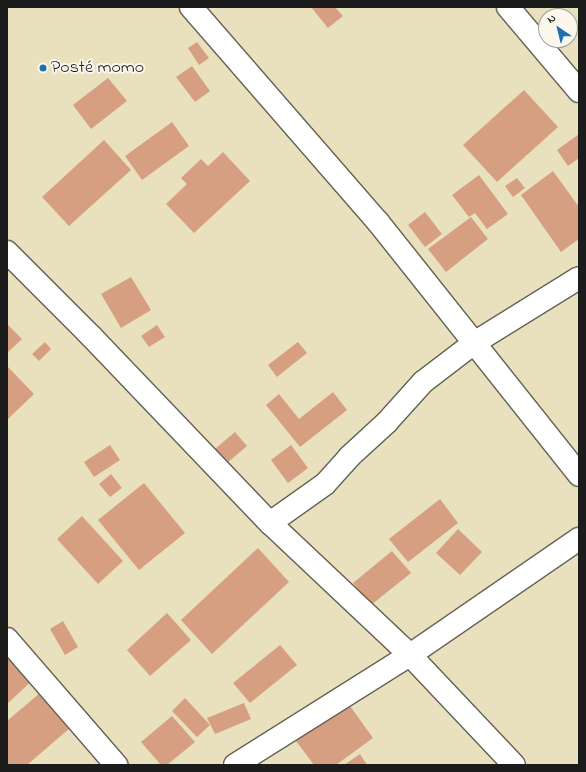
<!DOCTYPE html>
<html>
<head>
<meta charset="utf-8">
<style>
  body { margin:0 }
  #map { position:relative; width:586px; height:772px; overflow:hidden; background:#e9e1bd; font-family:"Indie Flower",sans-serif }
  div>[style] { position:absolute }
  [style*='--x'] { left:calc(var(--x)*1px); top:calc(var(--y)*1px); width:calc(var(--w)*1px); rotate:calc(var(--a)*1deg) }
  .building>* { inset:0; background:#d79f81 }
  .roads { filter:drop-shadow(1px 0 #646154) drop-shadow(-1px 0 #646154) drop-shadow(0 1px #646154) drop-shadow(0 -1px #646154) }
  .minor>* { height:22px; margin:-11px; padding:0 11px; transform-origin:11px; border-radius:11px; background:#fff }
  .dots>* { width:11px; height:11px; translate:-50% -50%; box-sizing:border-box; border:2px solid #fbf7ec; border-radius:50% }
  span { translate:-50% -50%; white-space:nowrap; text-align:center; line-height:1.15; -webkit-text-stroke:4px #fbf7ec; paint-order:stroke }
  .poi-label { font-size:18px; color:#1c1c1c }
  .left { translate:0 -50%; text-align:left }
  .frame { position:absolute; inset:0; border:8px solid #1c1c1c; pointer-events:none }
  .north { position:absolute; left:538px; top:8px; width:40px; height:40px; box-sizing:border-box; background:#fbf7ec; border:1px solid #a29f99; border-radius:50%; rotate:325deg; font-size:11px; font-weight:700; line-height:16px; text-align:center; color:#1c1c1c }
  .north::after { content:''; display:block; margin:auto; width:14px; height:18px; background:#1f6fb2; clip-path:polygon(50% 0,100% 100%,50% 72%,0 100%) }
</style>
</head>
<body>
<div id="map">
  <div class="building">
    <div style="clip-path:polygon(311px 7px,335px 7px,343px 16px,328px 28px)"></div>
    <div style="clip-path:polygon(197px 42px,209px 58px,199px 65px,188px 48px)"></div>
    <div style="clip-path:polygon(192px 66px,210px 91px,195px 102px,176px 77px)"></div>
    <div style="clip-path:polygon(108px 78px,127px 101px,91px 129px,73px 105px)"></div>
    <div style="clip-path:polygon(524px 90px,558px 127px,497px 182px,463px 145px)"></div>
    <div style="clip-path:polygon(172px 122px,189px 146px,142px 180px,125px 156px)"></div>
    <div style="clip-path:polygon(579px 134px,579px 158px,568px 166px,557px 150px)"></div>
    <div style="clip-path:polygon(104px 140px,131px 170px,69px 226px,42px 197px)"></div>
    <div style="clip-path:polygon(223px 152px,250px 181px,194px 233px,166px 204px,187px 184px,181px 178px,201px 159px,208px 166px)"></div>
    <div style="clip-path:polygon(553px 171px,579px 207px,579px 239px,561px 252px,521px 195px)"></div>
    <div style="clip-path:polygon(479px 175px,508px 214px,487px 229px,475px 213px,469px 217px,452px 195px)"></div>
    <div style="clip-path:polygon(517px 178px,525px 188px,513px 197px,505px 186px)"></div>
    <div style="clip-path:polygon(425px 212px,442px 234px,425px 247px,408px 225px)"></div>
    <div style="clip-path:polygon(471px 217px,488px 239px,446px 272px,428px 249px)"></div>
    <div style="clip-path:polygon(131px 277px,151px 310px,121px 328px,101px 294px)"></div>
    <div style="clip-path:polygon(7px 324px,22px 339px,7px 353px)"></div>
    <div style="clip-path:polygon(157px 325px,165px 337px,149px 347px,141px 336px)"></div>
    <div style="clip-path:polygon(45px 342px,51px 349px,39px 361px,32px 354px)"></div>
    <div style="clip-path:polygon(298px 342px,307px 353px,277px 377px,268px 365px)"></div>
    <div style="clip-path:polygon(7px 366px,34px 394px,7px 420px)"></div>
    <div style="clip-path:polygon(333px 392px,347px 410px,300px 447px,266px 405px,279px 394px,299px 419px)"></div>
    <div style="clip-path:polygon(235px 432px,247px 446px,227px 463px,215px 449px)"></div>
    <div style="clip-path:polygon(110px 445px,120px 460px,94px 477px,84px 462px)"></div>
    <div style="clip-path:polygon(291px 445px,308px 468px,288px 483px,271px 460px)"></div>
    <div style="clip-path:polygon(111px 474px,122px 488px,110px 497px,99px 484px)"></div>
    <div style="clip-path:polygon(144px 483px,185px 533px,139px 570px,98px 520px)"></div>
    <div style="clip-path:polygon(440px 499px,458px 523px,408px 562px,389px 539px)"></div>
    <div style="clip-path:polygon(82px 516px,123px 561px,98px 584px,57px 539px)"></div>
    <div style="clip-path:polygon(458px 529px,482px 552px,460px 575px,436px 553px)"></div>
    <div style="clip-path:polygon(258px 548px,289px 582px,212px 654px,181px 620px)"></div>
    <div style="clip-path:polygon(392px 551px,411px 573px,371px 605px,353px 583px)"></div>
    <div style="clip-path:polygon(167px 613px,191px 640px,150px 676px,127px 650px)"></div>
    <div style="clip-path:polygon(63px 621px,78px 647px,65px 655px,50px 629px)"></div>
    <div style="clip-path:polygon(7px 644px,37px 676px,7px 704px)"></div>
    <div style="clip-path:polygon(280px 645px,297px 665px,250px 703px,233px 683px)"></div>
    <div style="clip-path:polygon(47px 687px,77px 722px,27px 765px,7px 765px,7px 721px)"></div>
    <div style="clip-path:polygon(185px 698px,210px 725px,197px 737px,172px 711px)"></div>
    <div style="clip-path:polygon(345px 699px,373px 738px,336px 765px,314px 765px,293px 737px)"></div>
    <div style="clip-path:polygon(244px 703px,251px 719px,215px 734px,207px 718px)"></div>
    <div style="clip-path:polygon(172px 716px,195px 742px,167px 765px,161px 765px,141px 742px)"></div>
    <div style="clip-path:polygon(360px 754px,367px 765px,344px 765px)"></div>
  </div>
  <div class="roads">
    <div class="minor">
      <div style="--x:191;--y:7;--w:285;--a:49"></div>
      <div style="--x:378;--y:222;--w:323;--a:51.5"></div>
      <div style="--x:508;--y:7;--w:110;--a:49.8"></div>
      <div style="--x:7;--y:252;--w:119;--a:45"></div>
      <div style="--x:91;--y:336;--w:259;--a:46.3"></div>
      <div style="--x:270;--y:523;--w:192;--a:43.3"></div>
      <div style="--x:410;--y:655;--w:151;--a:46.6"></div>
      <div style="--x:270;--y:523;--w:67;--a:-35.3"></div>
      <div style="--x:325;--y:484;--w:36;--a:-48"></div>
      <div style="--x:349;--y:457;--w:52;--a:-42.6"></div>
      <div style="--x:387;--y:422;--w:54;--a:-48"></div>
      <div style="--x:423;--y:382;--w:64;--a:-37.4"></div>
      <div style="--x:474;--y:343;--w:123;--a:-31.8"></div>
      <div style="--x:7;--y:639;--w:167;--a:49.1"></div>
      <div style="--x:235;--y:765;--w:207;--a:-32.2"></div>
      <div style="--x:410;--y:655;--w:205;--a:-34.5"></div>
    </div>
  </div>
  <div class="dots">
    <div style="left:43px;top:68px;background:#1f6fb2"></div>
  </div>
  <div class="poi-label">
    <span class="left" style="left:51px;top:68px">Posté momo</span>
  </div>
  <div class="frame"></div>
  <div class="north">N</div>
</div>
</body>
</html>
